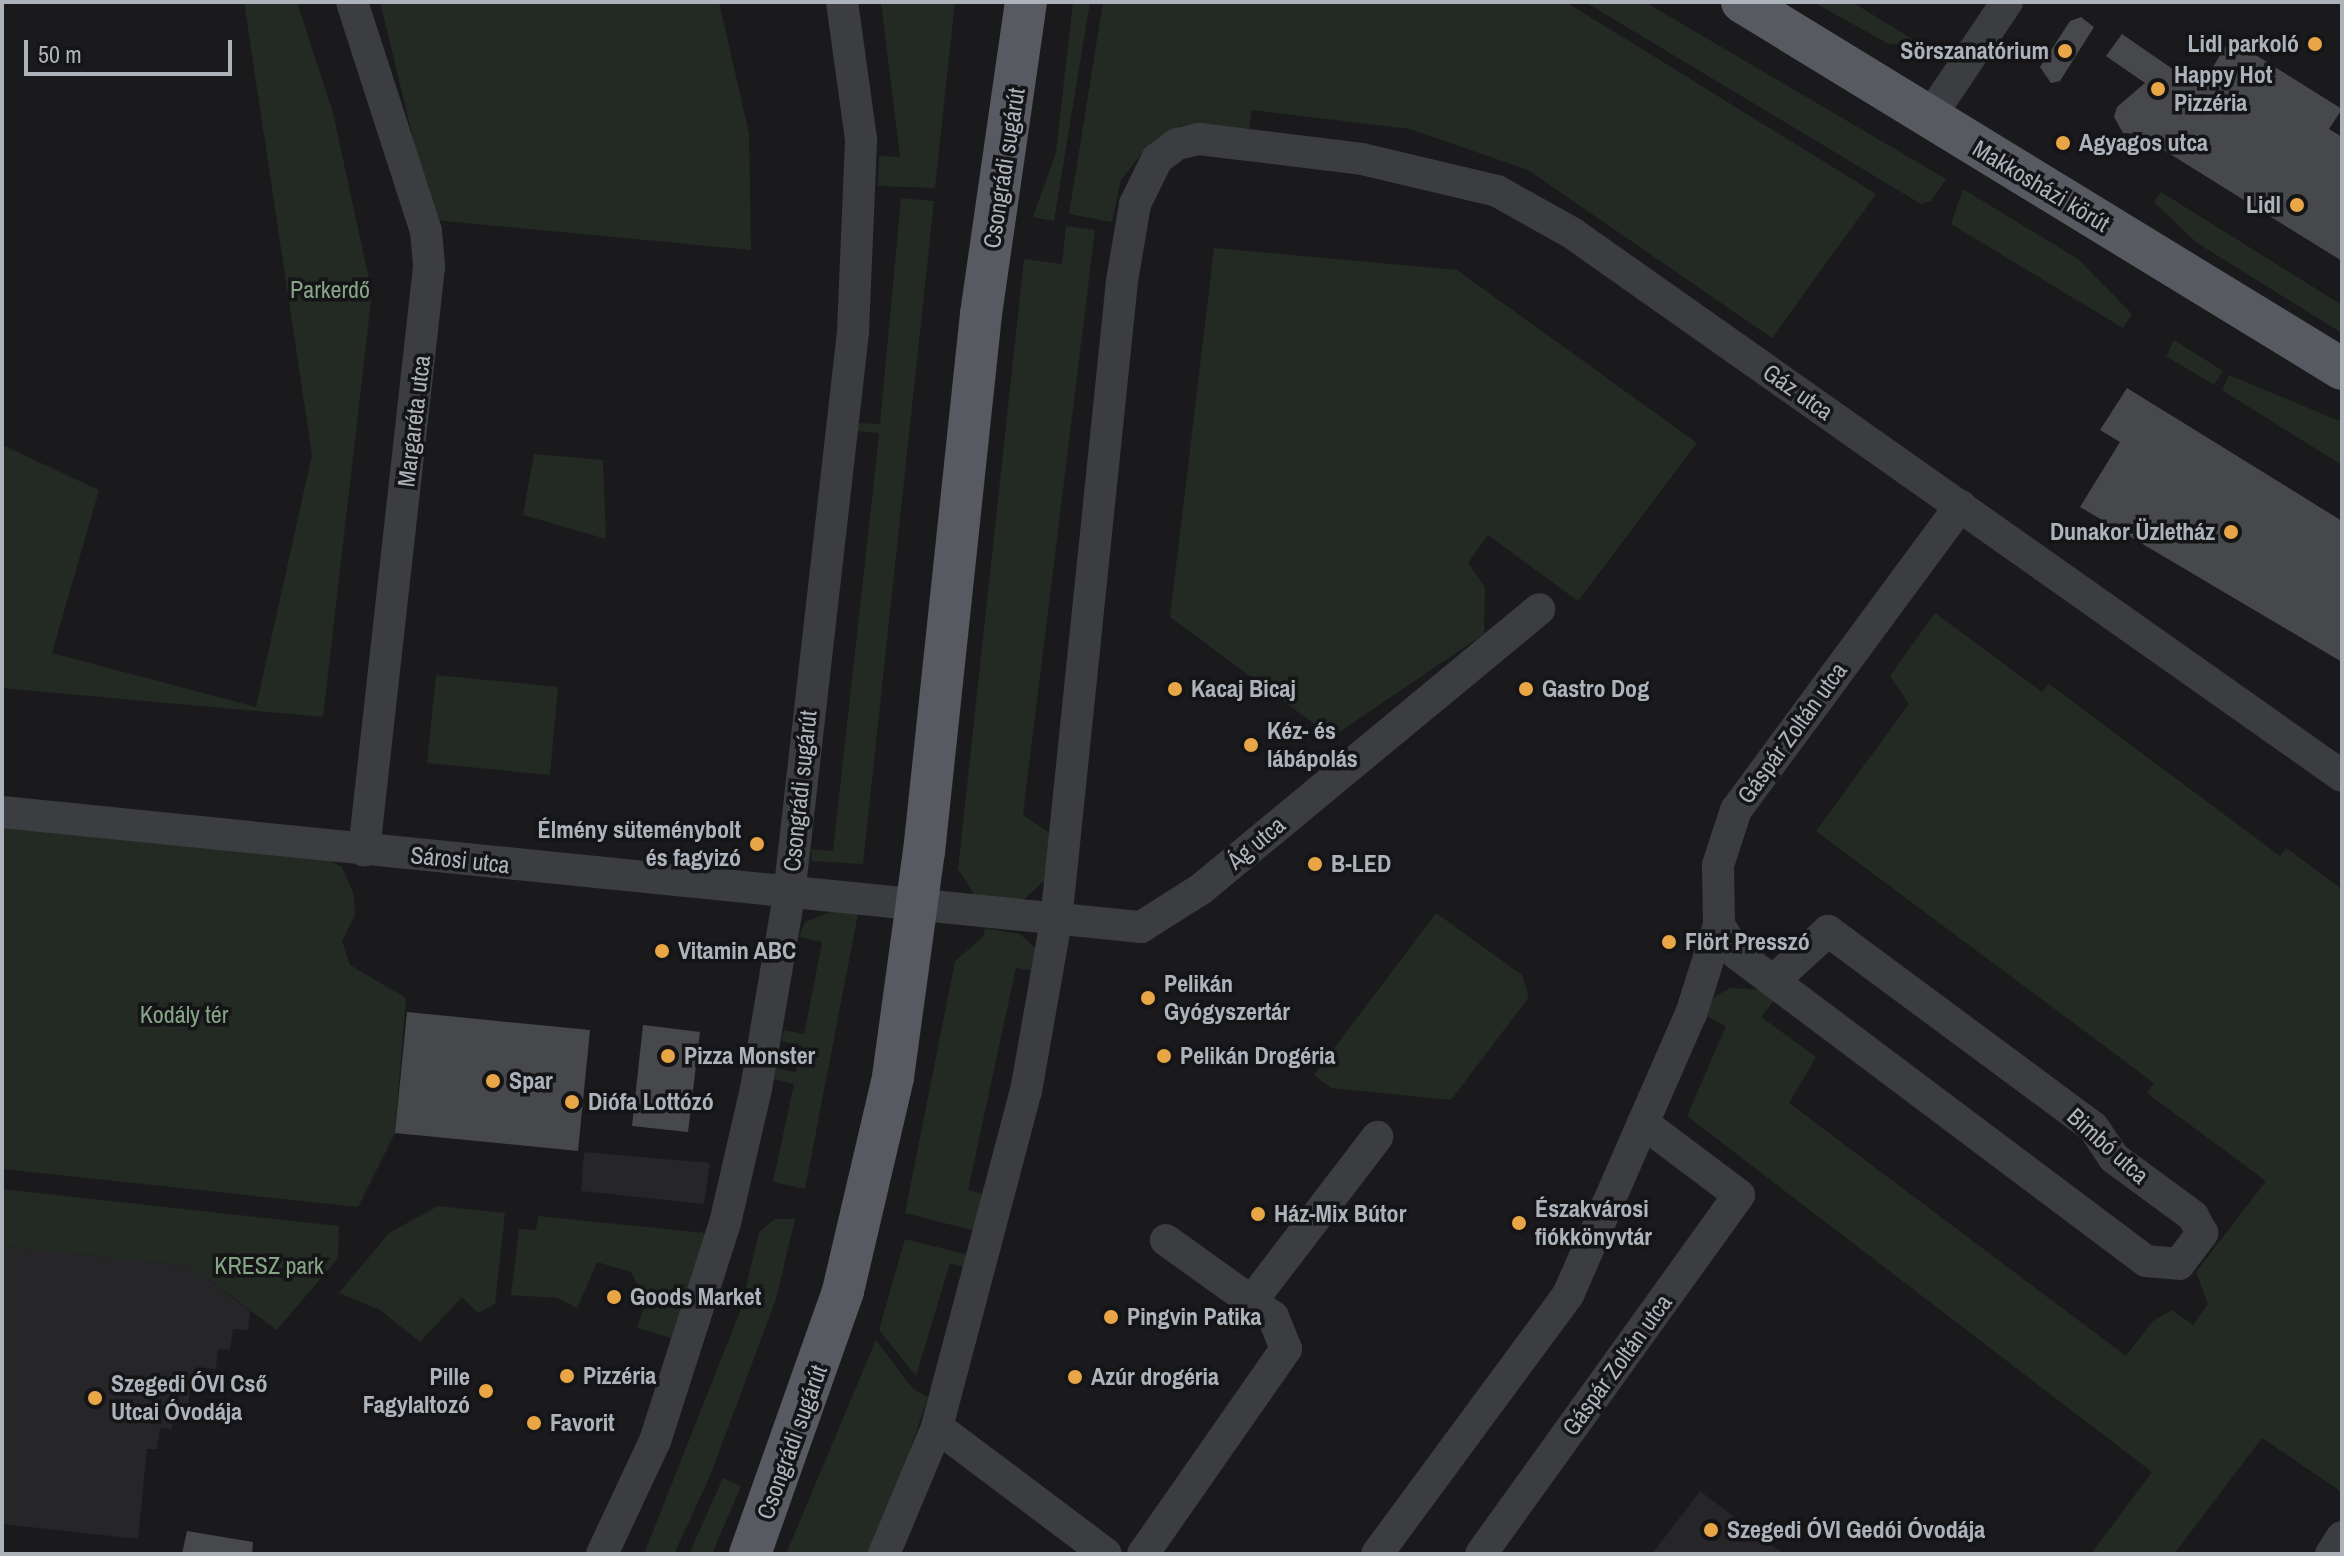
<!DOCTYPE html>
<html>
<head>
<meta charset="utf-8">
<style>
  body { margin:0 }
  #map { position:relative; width:2344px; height:1556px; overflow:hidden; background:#1a1a1c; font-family:"Archivo Narrow",sans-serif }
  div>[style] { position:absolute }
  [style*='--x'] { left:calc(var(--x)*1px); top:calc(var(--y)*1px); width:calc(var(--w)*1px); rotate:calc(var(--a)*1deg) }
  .built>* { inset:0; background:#262629 }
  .green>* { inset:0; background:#222a23 }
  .building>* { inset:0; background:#47484c }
  .minor>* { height:32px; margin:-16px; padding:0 16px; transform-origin:16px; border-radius:16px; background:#3b3d41 }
  .major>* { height:42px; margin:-21px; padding:0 21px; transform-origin:21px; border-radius:21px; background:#575a60 }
  .dots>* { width:22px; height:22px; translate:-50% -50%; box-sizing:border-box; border:4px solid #151517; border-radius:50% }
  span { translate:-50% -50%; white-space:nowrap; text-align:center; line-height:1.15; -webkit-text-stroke:7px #151517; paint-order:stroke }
  .poi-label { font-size:24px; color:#adb3bb; font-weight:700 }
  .right { translate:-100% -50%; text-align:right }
  .left { translate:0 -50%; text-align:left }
  .street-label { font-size:24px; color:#adb3bb }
  .park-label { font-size:24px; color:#86a586 }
  .frame { position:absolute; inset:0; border:4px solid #adb3bb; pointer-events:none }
  .scale { position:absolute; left:24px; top:40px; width:208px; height:36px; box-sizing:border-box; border:4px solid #adb3bb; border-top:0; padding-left:10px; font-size:24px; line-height:28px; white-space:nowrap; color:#adb3bb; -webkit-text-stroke:6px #151517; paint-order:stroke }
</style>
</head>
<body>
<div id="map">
  <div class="built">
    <div style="clip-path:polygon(584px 1152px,710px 1163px,704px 1204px,581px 1191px)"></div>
    <div style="clip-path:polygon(2px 1246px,190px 1266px,250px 1311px,248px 1330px,233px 1329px,230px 1350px,218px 1349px,216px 1369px,204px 1368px,202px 1388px,190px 1387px,188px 1409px,174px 1408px,172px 1429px,160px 1428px,157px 1449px,147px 1449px,138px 1539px,2px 1524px)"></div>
    <div style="clip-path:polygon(1700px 1491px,1784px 1554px,1652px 1554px)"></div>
  </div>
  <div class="green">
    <div style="clip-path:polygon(244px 2px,297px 2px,333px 113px,372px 293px,323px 717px,2px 688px,2px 445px,99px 490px,52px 653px,256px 707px,312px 455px)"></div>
    <div style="clip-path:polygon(380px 2px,719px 2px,749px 133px,751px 250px,433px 220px)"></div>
    <div style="clip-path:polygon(881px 2px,955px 2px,935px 188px,878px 186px,879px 156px,900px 157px)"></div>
    <div style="clip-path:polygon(1073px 2px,1090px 2px,1054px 221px,1033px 217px,1056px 152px)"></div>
    <div style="clip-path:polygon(1103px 2px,1566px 2px,1876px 194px,1772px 338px,1528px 170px,1410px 129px,1252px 110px,1249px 130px,1181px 125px,1147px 147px,1121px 180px,1112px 222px,1069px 214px)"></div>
    <div style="clip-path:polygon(1585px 2px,1645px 2px,1946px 179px,1931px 201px,1921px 204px)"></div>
    <div style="clip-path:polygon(1813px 2px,1852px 2px,1922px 45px,1889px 44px)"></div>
    <div style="clip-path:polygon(1963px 189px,2078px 259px,2132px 314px,2123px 328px,1951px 224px)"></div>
    <div style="clip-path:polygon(2161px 192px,2342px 305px,2342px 333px,2197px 243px,2154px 202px)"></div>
    <div style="clip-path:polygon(901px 198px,934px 201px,863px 864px,812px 861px,811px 849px,833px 851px,878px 444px,879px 433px,856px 431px,856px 423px,880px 424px)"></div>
    <div style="clip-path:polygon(1066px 226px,1095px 230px,1023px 815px,1051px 834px,1047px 878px,1020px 903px,974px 894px,958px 869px,1024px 259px,1062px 264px)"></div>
    <div style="clip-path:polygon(1214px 248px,1457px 270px,1697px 443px,1578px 601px,1488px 535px,1468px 563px,1485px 587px,1484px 634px,1332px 737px,1170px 617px)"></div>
    <div style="clip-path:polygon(2174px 340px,2223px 371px,2214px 385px,2166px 356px)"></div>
    <div style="clip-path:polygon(2229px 375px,2342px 422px,2342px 465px,2222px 390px)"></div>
    <div style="clip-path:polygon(534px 454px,603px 460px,606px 539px,523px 515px)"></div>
    <div style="clip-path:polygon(1935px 613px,2042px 692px,2049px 684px,2280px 856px,2286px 848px,2342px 889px,2342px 1492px,2262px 1438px,2174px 1554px,2091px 1554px,2152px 1472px,1687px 1116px,1726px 1026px,1705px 1015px,1714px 997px,1730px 988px,1764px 990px,1776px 998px,1761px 1017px,1816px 1057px,1789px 1103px,2126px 1356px,2153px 1321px,2172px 1310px,2193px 1325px,2208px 1304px,2196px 1272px,2266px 1181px,2147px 1093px,2154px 1083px,1816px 831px,1909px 704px,1890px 676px)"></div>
    <div style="clip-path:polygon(436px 675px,558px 687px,550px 775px,427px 763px)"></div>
    <div style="clip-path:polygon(2px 822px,323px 857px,342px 867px,354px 895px,355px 915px,342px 941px,350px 965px,406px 998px,395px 1133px,358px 1207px,2px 1169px)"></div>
    <div style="clip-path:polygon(835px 910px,858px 914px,805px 1189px,773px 1182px,794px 1084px,774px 1079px,776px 1068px,796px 1072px,802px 1046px,781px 1041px,784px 1030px,804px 1034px,815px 979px,822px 942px,799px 937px,805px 922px)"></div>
    <div style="clip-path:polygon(1436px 913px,1522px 975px,1529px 997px,1451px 1100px,1331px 1088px,1314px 1075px)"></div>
    <div style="clip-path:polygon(985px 928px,1020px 934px,1036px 949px,1034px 971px,1016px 968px,968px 1190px,987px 1195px,979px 1232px,905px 1213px,955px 961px,983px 937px)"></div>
    <div style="clip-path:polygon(2px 1189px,339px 1226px,338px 1258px,277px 1330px,190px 1266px,2px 1246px)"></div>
    <div style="clip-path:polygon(438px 1206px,505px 1213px,495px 1304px,478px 1313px,462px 1297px,420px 1342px,380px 1310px,339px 1293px,389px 1233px)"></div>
    <div style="clip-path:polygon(538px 1216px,705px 1233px,672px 1338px,637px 1328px,646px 1302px,631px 1272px,597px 1262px,577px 1308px,557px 1298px,511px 1295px,519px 1229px,536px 1230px)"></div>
    <div style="clip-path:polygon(775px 1219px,795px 1219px,776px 1299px,710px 1476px,674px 1554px,644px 1554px,741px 1309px,759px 1232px)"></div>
    <div style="clip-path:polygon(905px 1239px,973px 1256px,969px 1269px,950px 1263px,916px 1376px,879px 1330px)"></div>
    <div style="clip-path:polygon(876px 1340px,913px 1389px,928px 1397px,901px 1477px,867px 1554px,786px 1554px)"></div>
    <div style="clip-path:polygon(723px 1478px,741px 1486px,712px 1554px,689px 1554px)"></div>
  </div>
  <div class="building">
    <div style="clip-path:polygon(2081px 17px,2094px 27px,2060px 81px,2051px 83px,2040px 67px,2070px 21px)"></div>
    <div style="clip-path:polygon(2122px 34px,2200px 88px,2230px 39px,2342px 109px,2329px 129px,2342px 137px,2342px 261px,2138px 134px,2123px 133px,2114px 117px,2117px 107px,2145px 83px,2106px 56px)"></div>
    <div style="clip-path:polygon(2127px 388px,2342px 521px,2342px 662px,2080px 507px,2120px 442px,2100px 430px)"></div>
    <div style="clip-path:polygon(407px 1012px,590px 1030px,578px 1151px,395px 1133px)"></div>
    <div style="clip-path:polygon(643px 1025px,700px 1032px,688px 1132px,632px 1126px)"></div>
    <div style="clip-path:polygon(187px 1531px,253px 1542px,252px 1554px,182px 1554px)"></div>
  </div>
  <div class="minor">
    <div style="--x:352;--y:2;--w:241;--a:72.1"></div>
    <div style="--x:426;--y:231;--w:36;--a:85"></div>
    <div style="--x:429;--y:267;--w:587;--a:96.36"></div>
    <div style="--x:1929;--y:118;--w:140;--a:-56.1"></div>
    <div style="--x:2;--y:812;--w:1145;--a:5.77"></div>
    <div style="--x:1141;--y:927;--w:71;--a:-32.3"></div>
    <div style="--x:1201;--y:889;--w:439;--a:-39.6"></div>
    <div style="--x:1719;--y:925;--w:34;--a:58"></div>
    <div style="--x:1737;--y:954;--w:45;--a:36.9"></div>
    <div style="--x:1773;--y:981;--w:466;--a:36.9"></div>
    <div style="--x:2146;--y:1261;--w:33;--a:5"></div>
    <div style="--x:2179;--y:1264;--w:39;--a:-53"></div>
    <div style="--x:2202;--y:1233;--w:19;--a:-118"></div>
    <div style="--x:2193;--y:1216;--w:98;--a:-143.7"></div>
    <div style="--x:2114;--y:1158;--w:37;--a:-124"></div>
    <div style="--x:2093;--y:1127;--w:330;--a:-143.5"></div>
    <div style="--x:1828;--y:931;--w:74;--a:137.7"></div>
    <div style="--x:1251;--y:1302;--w:208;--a:-52.6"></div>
    <div style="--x:937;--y:1427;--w:211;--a:36.9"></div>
    <div style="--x:602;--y:1554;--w:125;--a:-64.9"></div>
    <div style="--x:655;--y:1441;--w:229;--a:-72.2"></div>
    <div style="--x:725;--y:1223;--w:138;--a:-77"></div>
    <div style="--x:756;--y:1089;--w:197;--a:-80.3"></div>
    <div style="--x:789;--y:895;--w:567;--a:-83.51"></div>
    <div style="--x:853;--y:332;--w:193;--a:-87.6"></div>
    <div style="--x:861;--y:139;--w:138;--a:-97.9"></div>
    <div style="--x:884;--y:1554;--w:138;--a:-67.3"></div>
    <div style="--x:937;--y:1427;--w:348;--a:-75.2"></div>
    <div style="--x:1026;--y:1091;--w:173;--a:-80"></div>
    <div style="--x:1056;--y:921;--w:643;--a:-84.11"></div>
    <div style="--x:1122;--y:281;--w:78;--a:-80.4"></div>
    <div style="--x:1135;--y:204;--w:50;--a:-63.9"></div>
    <div style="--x:1157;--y:159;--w:25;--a:-37"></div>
    <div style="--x:1177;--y:144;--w:23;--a:-13"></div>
    <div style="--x:1199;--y:139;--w:164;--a:7"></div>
    <div style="--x:1362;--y:159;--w:139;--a:13.3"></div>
    <div style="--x:1497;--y:191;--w:86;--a:29.2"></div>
    <div style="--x:1572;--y:233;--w:942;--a:35.19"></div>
    <div style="--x:1143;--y:1554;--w:250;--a:-55.1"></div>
    <div style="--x:1286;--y:1349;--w:35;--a:-112"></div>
    <div style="--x:1273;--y:1317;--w:132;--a:-144.3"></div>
    <div style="--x:1377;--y:1554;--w:322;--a:-53.6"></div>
    <div style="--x:1568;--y:1295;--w:307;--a:-66.4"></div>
    <div style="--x:1691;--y:1014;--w:93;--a:-72.5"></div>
    <div style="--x:1719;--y:925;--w:60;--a:-91"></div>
    <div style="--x:1718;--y:865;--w:58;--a:-71.9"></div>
    <div style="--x:1736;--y:810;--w:378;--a:-53.6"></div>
    <div style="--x:1481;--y:1554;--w:442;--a:-54.3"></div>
    <div style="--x:1739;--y:1195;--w:120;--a:-143.1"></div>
    <div style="--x:2331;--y:1554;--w:20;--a:-57"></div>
  </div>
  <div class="major">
    <div style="--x:1742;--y:2;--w:703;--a:31.45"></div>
    <div style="--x:750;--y:1554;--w:279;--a:-70.5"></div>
    <div style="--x:843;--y:1291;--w:220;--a:-76.8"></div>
    <div style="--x:893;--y:1077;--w:227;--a:-82.2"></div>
    <div style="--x:924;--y:852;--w:541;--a:-83.95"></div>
    <div style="--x:981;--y:314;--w:315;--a:-81.8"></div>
  </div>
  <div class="dots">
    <div style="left:2315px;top:44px;background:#e9a646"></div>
    <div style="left:2065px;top:51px;background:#e9a646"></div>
    <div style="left:2158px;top:89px;background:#e9a646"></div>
    <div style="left:2063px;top:143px;background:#e9a646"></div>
    <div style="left:2297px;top:205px;background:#e9a646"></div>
    <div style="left:2231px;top:532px;background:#e9a646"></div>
    <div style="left:1175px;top:689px;background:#e9a646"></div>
    <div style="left:1526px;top:689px;background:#e9a646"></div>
    <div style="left:1251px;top:745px;background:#e9a646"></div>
    <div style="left:757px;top:844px;background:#e9a646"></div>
    <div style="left:1315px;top:864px;background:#e9a646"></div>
    <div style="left:1669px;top:942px;background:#e9a646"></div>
    <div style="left:662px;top:951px;background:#e9a646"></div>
    <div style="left:1148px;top:998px;background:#e9a646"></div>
    <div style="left:668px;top:1056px;background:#e9a646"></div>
    <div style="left:1164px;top:1056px;background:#e9a646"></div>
    <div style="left:493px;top:1081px;background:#e9a646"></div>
    <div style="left:572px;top:1102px;background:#e9a646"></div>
    <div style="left:1258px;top:1214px;background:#e9a646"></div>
    <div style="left:1519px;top:1223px;background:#e9a646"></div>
    <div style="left:614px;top:1297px;background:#e9a646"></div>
    <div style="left:1111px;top:1317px;background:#e9a646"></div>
    <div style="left:567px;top:1376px;background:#e9a646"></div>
    <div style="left:1075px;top:1377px;background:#e9a646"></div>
    <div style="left:486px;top:1391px;background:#e9a646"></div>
    <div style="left:95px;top:1398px;background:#e9a646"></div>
    <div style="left:534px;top:1423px;background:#e9a646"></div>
    <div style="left:1711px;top:1530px;background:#e9a646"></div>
  </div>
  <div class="poi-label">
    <span class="right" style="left:2299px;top:44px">Lidl parkoló</span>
    <span class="right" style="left:2049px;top:51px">Sörszanatórium</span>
    <span class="left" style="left:2174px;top:89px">Happy Hot<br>Pizzéria</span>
    <span class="left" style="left:2079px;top:143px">Agyagos utca</span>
    <span class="right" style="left:2281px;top:205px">Lidl</span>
    <span class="right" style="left:2215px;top:532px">Dunakor Üzletház</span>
    <span class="left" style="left:1191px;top:689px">Kacaj Bicaj</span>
    <span class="left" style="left:1542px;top:689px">Gastro Dog</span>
    <span class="left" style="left:1267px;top:745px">Kéz- és<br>lábápolás</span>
    <span class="right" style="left:741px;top:844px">Élmény süteménybolt<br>és fagyizó</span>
    <span class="left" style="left:1331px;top:864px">B-LED</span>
    <span class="left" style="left:1685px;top:942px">Flört Presszó</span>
    <span class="left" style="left:678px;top:951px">Vitamin ABC</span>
    <span class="left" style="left:1164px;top:998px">Pelikán<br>Gyógyszertár</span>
    <span class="left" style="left:684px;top:1056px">Pizza Monster</span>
    <span class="left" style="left:1180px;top:1056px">Pelikán Drogéria</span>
    <span class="left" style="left:509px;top:1081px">Spar</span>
    <span class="left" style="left:588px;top:1102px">Diófa Lottózó</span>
    <span class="left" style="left:1535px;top:1223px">Északvárosi<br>fiókkönyvtár</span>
    <span class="left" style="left:1274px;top:1214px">Ház-Mix Bútor</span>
    <span class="left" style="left:630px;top:1297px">Goods Market</span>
    <span class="left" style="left:1127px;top:1317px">Pingvin Patika</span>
    <span class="left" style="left:583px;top:1376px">Pizzéria</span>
    <span class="right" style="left:470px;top:1391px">Pille<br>Fagylaltozó</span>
    <span class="left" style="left:1091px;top:1377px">Azúr drogéria</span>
    <span class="left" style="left:111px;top:1398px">Szegedi ÓVI Cső<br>Utcai Óvodája</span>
    <span class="left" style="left:550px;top:1423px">Favorit</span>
    <span class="left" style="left:1727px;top:1530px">Szegedi ÓVI Gedói Óvodája</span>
  </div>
  <div class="street-label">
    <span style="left:1004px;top:168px;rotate:-81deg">Csongrádi sugárút</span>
    <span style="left:2041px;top:186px;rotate:31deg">Makkosházi körút</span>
    <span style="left:1798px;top:392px;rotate:35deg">Gáz utca</span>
    <span style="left:414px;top:421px;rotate:-83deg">Margaréta utca</span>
    <span style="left:1792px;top:733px;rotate:-54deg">Gáspár Zoltán utca</span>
    <span style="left:800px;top:791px;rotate:-84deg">Csongrádi sugárút</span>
    <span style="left:1256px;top:843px;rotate:-40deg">Ág utca</span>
    <span style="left:460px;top:860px;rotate:6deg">Sárosi utca</span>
    <span style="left:2108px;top:1146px;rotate:42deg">Bimbó utca</span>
    <span style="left:1617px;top:1365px;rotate:-54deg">Gáspár Zoltán utca</span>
    <span style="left:792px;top:1442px;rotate:-70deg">Csongrádi sugárút</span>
  </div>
  <div class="park-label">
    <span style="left:330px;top:290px">Parkerdő</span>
    <span style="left:184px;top:1015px">Kodály tér</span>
    <span style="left:269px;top:1266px">KRESZ park</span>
  </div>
  <div class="frame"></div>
  <div class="scale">50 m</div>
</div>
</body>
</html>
